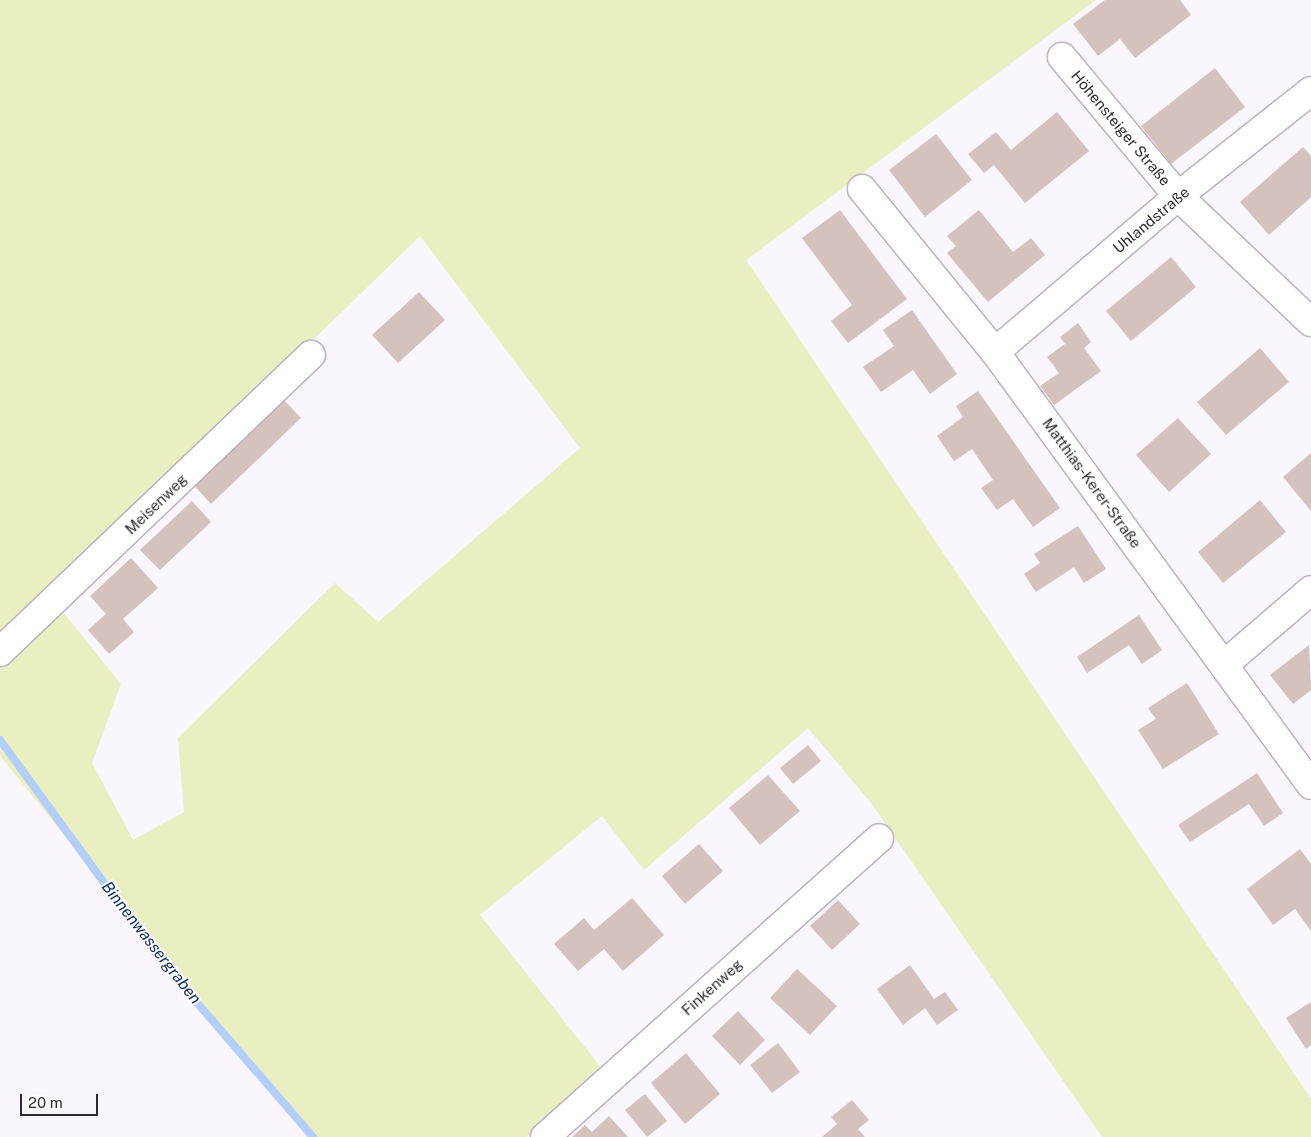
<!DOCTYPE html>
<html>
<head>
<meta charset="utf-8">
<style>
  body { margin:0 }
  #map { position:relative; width:1311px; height:1137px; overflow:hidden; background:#fbf5fe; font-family:"Public Sans",sans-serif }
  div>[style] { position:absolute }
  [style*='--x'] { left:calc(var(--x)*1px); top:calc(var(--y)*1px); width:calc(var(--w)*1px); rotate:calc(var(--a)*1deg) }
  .green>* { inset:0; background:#e9efc1 }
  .stream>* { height:8px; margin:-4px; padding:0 4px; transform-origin:4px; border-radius:4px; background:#b4cefc }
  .building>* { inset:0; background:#d4c2bc }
  .roads { filter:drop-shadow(1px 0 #b8afbd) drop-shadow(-1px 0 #b8afbd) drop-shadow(0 1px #b8afbd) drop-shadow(0 -1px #b8afbd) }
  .minor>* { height:28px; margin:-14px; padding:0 14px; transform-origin:14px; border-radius:14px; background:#fff }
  span { translate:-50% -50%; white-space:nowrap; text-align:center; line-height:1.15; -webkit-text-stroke:4px #fff; paint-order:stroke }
  .street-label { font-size:15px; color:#2e2b30 }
  .water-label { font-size:16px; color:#0b265b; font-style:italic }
  .scale { position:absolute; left:20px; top:1094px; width:78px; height:22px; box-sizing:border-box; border:2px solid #2e2b30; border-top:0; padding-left:6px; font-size:15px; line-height:18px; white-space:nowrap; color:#2e2b30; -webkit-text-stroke:4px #fff; paint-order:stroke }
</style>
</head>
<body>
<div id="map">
  <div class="green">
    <div style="clip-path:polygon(evenodd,0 0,1096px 0,746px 260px,1311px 1099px,1311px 1137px,1102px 1137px,871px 803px,808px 728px,644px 870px,602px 816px,480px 915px,603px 1070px,526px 1137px,308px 1137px,0 756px,0 0,420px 236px,580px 448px,378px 622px,335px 583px,178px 738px,184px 812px,133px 840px,92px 763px,121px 684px,50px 596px,420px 236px)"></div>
  </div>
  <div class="stream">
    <div style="--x:0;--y:740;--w:273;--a:53.9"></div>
    <div style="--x:161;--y:961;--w:233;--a:49.2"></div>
  </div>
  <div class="building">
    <div style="clip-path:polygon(1105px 0,1180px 0,1191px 15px,1135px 58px,1120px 39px,1098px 56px,1073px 24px)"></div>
    <div style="clip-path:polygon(1215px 68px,1245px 107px,1171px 164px,1141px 126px)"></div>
    <div style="clip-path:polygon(1057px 112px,1089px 151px,1025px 203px,994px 165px,984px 173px,968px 154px,996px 132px,1011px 150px)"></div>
    <div style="clip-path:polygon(936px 134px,972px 180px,925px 217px,889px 170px)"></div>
    <div style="clip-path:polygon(1303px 147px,1311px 156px,1311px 197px,1269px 235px,1240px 202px)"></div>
    <div style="clip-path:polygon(840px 210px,907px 299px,848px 343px,831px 321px,852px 305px,802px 238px)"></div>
    <div style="clip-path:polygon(979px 210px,1013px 252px,1031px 238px,1045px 255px,988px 302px,947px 253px,956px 246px,947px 236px)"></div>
    <div style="clip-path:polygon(1171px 257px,1196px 287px,1131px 341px,1106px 311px)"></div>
    <div style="clip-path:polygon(419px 292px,445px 320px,398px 363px,372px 335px)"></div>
    <div style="clip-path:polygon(912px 310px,957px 374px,930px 394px,913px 370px,881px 392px,863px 367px,894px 346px,883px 330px)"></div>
    <div style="clip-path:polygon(1078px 323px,1091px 342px,1084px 348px,1101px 371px,1054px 405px,1040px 386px,1059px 373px,1047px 357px,1065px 344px,1060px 337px)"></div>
    <div style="clip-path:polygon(1260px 348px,1289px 382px,1226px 435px,1197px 402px)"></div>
    <div style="clip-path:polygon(978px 391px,1060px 508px,1033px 527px,1013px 499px,997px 510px,981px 488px,993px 480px,972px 449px,954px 461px,937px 436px,963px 417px,956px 406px)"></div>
    <div style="clip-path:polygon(281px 397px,301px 418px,211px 504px,190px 481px)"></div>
    <div style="clip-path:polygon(1178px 418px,1211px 454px,1169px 492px,1136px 455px)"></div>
    <div style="clip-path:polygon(1311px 453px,1311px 511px,1283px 477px)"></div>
    <div style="clip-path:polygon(1260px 500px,1286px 532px,1223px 583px,1198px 552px)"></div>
    <div style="clip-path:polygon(192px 501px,211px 522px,160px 570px,140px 550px)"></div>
    <div style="clip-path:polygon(1078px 526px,1106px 569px,1084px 583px,1074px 567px,1036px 592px,1024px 574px,1040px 563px,1034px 554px)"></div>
    <div style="clip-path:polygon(131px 558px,158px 588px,123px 619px,134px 632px,109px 654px,88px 630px,106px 614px,90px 596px)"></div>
    <div style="clip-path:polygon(1139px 615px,1162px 650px,1142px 664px,1129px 645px,1087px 673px,1077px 657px)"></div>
    <div style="clip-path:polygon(1309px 645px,1311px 690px,1293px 704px,1270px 675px)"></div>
    <div style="clip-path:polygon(1187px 683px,1219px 734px,1163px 769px,1138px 730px,1156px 719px,1148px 708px)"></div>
    <div style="clip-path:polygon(808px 745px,821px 761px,793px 784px,780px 768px)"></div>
    <div style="clip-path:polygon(1257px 773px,1283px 813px,1264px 826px,1249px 804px,1190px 842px,1178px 825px)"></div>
    <div style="clip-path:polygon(768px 775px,800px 811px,760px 845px,729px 808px)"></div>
    <div style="clip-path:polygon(699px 844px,723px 871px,685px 904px,662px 876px)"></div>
    <div style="clip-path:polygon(1300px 849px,1311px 864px,1311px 931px,1295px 909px,1273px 925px,1247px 889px)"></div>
    <div style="clip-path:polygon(632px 898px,664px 935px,623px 971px,604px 949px,578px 971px,554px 944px,584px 918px,594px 930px)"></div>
    <div style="clip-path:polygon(838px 900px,860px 924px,832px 950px,810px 926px)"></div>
    <div style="clip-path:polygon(910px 965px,934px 999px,945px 992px,958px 1010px,937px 1025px,925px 1008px,903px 1025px,877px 989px)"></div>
    <div style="clip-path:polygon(797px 969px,837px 1006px,810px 1035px,770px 998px)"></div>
    <div style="clip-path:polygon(1311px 1002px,1311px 1045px,1306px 1049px,1286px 1018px)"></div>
    <div style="clip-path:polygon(738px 1011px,765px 1040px,740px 1065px,712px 1036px)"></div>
    <div style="clip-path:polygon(778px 1043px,800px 1072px,772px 1093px,750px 1065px)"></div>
    <div style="clip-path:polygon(686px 1053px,720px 1094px,685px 1124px,651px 1083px)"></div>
    <div style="clip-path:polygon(645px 1094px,667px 1121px,647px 1137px,625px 1110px)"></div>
    <div style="clip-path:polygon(852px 1100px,869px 1120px,858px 1129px,865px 1137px,822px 1137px,837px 1124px,831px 1117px)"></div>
    <div style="clip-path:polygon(609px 1116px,628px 1137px,572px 1137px,585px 1125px,592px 1132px)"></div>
  </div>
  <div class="roads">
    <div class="minor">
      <div style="--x:1062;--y:57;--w:181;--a:50.2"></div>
      <div style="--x:1178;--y:196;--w:183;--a:43.5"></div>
      <div style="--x:862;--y:189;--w:210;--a:50.8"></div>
      <div style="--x:995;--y:352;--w:536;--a:53.88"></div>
      <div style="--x:995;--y:352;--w:240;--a:-40.4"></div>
      <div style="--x:1178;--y:196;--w:169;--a:-38.3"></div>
      <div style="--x:0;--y:652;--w:430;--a:-43.7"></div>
      <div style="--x:1225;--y:664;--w:113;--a:-40.7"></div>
      <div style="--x:545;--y:1137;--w:448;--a:-41.8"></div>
    </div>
  </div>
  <div class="street-label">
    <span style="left:1121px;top:128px;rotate:50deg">Höhensteiger Straße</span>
    <span style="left:1151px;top:220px;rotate:-40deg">Uhlandstraße</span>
    <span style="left:1092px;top:483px;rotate:54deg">Matthias-Kerer-Straße</span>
    <span style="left:156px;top:504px;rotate:-44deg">Meisenweg</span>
    <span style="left:712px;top:987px;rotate:-42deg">Finkenweg</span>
  </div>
  <div class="water-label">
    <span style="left:151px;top:943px;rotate:52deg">Binnenwassergraben</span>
  </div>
  <div class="scale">20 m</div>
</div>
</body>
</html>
